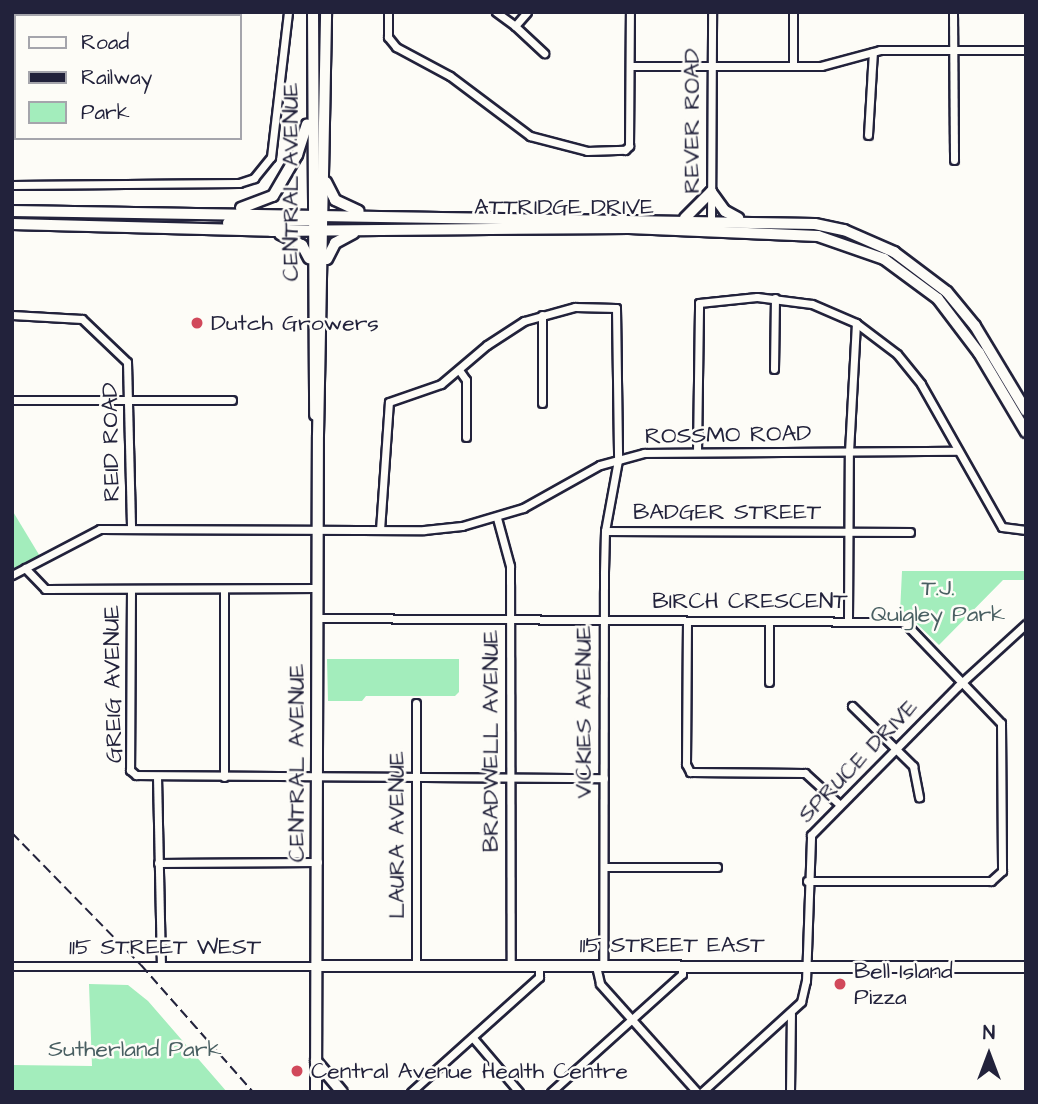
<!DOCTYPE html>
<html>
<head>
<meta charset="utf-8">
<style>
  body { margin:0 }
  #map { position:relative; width:1038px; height:1104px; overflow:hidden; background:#fdfcf7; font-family:"Architects Daughter",sans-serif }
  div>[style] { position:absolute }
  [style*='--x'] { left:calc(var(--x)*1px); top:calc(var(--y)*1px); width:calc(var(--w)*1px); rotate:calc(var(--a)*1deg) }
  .green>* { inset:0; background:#a3edbc }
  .roads { filter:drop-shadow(2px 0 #22223b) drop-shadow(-2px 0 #22223b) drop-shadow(0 2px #22223b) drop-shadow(0 -2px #22223b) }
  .street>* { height:7px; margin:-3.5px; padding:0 3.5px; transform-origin:3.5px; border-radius:3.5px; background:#fdfcf7 }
  .secondary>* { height:10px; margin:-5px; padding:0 5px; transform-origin:5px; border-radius:5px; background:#fdfcf7 }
  .rail>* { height:2px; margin-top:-1px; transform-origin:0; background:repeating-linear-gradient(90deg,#22223b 0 10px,transparent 0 15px) }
  .dots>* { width:19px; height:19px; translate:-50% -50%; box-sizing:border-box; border:4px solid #fdfcf7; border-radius:50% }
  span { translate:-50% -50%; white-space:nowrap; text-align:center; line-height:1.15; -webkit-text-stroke:5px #fdfcf7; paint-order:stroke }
  .street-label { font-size:23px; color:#22223b }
  .poi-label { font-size:23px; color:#22223b }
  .left { translate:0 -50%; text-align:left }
  .park-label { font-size:23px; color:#495f62 }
  .frame { position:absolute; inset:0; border:14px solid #22223b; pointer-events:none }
  .legend { position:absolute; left:14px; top:14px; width:228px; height:126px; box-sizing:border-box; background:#fdfcf7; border:2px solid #a5a5ac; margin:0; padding:9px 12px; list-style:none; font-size:21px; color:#22223b }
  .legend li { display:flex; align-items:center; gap:14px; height:35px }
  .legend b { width:35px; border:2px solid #a5a5ac }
  .north { position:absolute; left:954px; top:1020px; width:70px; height:70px; -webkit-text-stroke:5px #fdfcf7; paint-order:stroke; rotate:0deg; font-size:19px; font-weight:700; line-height:28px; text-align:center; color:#22223b }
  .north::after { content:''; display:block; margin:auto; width:24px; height:32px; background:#22223b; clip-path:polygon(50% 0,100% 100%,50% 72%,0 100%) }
</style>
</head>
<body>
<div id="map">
  <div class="green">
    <div style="clip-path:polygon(12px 510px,41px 558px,12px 575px)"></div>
    <div style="clip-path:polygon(902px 571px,1026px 571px,1026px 580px,1003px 580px,939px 645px,912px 619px,900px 613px)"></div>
    <div style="clip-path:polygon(327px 659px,459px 659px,459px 692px,455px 696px,366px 696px,362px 701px,328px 701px)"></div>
    <div style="clip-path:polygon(89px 984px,128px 985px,148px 1001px,227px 1092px,12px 1092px,12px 1065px,92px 1066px)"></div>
  </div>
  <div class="roads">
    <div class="street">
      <div style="--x:388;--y:12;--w:25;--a:90"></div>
      <div style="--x:388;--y:37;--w:13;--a:51"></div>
      <div style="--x:396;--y:47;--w:61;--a:28.2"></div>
      <div style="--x:450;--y:76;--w:100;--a:36.9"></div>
      <div style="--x:530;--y:136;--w:59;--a:14.7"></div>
      <div style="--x:587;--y:151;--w:38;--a:-2"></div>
      <div style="--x:625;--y:150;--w:6;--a:-45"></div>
      <div style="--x:629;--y:146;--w:134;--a:-89.6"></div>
      <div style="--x:496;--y:12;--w:24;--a:36"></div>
      <div style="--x:515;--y:26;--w:18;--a:-49"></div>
      <div style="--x:793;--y:12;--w:54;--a:90"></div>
      <div style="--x:953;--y:12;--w:148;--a:89.6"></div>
      <div style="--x:515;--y:26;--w:40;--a:43"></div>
      <div style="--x:630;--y:66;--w:191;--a:0"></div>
      <div style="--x:821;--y:66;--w:61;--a:-15.2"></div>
      <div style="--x:880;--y:50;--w:146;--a:0"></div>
      <div style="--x:868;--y:135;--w:83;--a:-86.6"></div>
      <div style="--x:12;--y:185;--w:227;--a:-0.5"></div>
      <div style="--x:239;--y:183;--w:16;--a:-18"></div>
      <div style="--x:254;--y:178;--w:27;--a:-51"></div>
      <div style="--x:271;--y:157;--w:146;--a:-83.3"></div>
      <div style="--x:711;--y:225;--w:213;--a:-89.7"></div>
      <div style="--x:12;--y:315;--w:70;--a:3.3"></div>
      <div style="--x:82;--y:319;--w:62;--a:43.7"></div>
      <div style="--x:127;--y:362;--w:167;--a:88.6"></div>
      <div style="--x:542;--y:315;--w:88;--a:90"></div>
      <div style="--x:774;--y:369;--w:71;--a:-89.2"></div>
      <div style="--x:459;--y:370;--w:12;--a:55"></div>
      <div style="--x:466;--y:380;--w:57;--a:90"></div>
      <div style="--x:12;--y:400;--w:220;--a:0"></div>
      <div style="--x:697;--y:452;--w:149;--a:-89.2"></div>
      <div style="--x:699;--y:303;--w:58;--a:-5.9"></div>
      <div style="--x:757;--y:297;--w:55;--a:7.3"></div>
      <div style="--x:812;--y:304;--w:48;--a:23.4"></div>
      <div style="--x:856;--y:323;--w:51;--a:37.1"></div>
      <div style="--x:897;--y:354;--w:38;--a:51"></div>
      <div style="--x:921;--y:384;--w:164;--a:60.5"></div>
      <div style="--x:1002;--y:527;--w:24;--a:7"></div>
      <div style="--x:497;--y:518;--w:50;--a:74.8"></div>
      <div style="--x:510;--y:566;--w:400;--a:89.9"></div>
      <div style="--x:380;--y:530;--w:128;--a:-86"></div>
      <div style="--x:389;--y:402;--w:55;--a:-19.1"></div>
      <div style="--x:441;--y:384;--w:60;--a:-40.3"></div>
      <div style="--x:487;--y:345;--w:44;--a:-33"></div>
      <div style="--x:524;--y:321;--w:53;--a:-15.4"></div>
      <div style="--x:575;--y:307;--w:41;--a:1.4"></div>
      <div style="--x:616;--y:308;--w:152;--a:89.2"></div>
      <div style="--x:618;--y:460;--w:72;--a:100.4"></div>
      <div style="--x:605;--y:531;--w:42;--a:91.4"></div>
      <div style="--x:604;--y:573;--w:393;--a:90.1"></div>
      <div style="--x:605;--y:531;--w:305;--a:0.2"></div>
      <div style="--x:25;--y:568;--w:29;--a:46"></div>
      <div style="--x:45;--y:589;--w:273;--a:-0.2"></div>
      <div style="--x:12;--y:575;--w:99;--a:-27.6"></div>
      <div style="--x:100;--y:529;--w:324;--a:0.2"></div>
      <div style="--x:424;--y:530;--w:38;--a:-6"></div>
      <div style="--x:462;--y:526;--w:64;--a:-16.4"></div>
      <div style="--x:523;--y:508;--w:88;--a:-29.2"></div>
      <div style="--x:600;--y:465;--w:46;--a:-15.3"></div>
      <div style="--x:644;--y:453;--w:313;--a:-0.4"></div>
      <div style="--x:131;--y:589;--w:181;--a:90.3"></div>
      <div style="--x:130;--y:770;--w:8;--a:40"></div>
      <div style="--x:136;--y:775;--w:468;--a:0.4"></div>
      <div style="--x:318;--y:618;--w:586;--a:0.39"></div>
      <div style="--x:904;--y:622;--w:140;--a:46.2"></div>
      <div style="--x:1001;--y:723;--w:148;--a:89.6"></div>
      <div style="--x:1002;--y:871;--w:15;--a:138"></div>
      <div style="--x:991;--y:881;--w:184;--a:180"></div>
      <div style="--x:848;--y:620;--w:168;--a:-89.7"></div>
      <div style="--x:849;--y:452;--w:129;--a:-86.9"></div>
      <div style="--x:687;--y:621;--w:143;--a:90.4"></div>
      <div style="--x:686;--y:764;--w:9;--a:63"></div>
      <div style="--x:690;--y:772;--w:115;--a:0.5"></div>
      <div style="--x:805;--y:773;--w:46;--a:42.4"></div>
      <div style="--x:769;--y:621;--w:61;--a:90"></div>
      <div style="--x:416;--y:703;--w:263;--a:90"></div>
      <div style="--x:852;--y:706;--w:86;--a:44.5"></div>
      <div style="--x:913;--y:766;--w:32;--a:79"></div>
      <div style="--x:157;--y:776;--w:189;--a:88.8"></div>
      <div style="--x:224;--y:777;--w:188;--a:-90"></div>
      <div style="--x:158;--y:863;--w:160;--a:-0.4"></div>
      <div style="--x:604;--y:867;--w:113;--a:0"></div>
      <div style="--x:12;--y:966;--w:306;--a:0"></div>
      <div style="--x:596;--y:966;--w:18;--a:77"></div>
      <div style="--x:600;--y:984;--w:145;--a:48.1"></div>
      <div style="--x:473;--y:1038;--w:71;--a:49.6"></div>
      <div style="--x:411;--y:1092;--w:172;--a:-41.9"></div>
      <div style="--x:539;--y:977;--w:11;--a:-90"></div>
      <div style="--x:551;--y:1092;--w:176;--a:-42"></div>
      <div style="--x:682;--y:974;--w:8;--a:-90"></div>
      <div style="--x:702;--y:1092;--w:134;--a:-42.3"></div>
      <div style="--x:801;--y:1002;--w:22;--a:-77"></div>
      <div style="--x:806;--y:981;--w:146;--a:-88"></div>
      <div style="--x:811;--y:835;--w:209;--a:-45.4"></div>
      <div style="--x:958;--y:686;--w:92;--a:-42.4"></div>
      <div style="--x:790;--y:1092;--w:78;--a:-89.3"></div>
    </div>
    <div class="secondary">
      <div style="--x:313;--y:12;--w:403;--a:89.7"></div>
      <div style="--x:326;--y:182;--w:20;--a:63"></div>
      <div style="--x:335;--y:200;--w:26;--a:25"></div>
      <div style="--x:241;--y:208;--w:34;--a:-21"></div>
      <div style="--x:273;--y:196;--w:48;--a:-59.7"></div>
      <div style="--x:297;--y:155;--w:32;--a:-72"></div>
      <div style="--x:12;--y:211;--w:803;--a:0.93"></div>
      <div style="--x:815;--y:224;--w:30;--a:12"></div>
      <div style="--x:844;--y:230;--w:55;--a:23.7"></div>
      <div style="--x:894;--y:252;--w:66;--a:37"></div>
      <div style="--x:947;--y:292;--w:44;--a:50.5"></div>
      <div style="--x:975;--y:326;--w:99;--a:59"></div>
      <div style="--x:685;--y:218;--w:37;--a:-45"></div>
      <div style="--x:711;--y:192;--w:24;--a:54"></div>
      <div style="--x:725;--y:211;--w:15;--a:28"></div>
      <div style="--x:228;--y:223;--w:88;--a:-2"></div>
      <div style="--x:12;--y:224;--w:259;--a:1.5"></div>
      <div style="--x:271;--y:231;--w:358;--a:-0.5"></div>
      <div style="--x:629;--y:228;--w:189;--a:2.4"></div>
      <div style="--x:818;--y:236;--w:70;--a:19.2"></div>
      <div style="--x:884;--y:259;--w:67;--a:36.5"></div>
      <div style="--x:938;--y:299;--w:68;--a:52.8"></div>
      <div style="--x:979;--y:353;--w:92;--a:59.3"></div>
      <div style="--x:280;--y:234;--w:25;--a:27"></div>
      <div style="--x:302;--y:245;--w:15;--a:62"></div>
      <div style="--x:327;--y:259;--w:18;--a:-63"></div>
      <div style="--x:335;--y:243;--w:21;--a:-28"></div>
      <div style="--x:318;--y:966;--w:708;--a:0.08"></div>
      <div style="--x:316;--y:1061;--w:40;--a:50"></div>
      <div style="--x:316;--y:1092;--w:657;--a:-89.83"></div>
      <div style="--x:318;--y:435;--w:423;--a:-88.9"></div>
    </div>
  </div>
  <div class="rail">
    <div style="--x:12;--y:833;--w:185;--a:45.7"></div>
    <div style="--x:141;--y:965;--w:169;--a:48.6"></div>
  </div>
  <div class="dots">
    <div style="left:197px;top:323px;background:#d1495b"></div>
    <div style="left:840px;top:984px;background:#d1495b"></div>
    <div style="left:297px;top:1071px;background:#d1495b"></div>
  </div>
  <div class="street-label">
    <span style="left:692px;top:121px;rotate:-90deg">REVER ROAD</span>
    <span style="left:291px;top:182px;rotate:-90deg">CENTRAL AVENUE</span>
    <span style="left:564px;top:207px">ATTRIDGE DRIVE</span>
    <span style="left:728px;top:435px;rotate:-1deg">ROSSMO ROAD</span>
    <span style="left:111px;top:442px;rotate:-91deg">REID ROAD</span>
    <span style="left:727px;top:512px">BADGER STREET</span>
    <span style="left:750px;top:601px">BIRCH CRESCENT</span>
    <span style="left:113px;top:684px;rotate:-91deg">GREIG AVENUE</span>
    <span style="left:584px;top:712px;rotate:-90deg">VICKIES AVENUE</span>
    <span style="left:491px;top:741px;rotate:-90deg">BRADWELL AVENUE</span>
    <span style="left:858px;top:761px;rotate:-46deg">SPRUCE DRIVE</span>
    <span style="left:297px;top:763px;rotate:-90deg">CENTRAL AVENUE</span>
    <span style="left:397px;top:835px;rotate:-90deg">LAURA AVENUE</span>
    <span style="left:672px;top:945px">115 STREET EAST</span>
    <span style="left:165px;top:947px">115 STREET WEST</span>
  </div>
  <div class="poi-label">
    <span class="left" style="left:211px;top:323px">Dutch Growers</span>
    <span class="left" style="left:854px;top:984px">Bell Island<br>Pizza</span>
    <span class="left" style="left:311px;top:1071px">Central Avenue Health Centre</span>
  </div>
  <div class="park-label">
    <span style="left:938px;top:601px">T.J.<br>Quigley Park</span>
    <span style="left:135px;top:1049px">Sutherland Park</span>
  </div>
  <div class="frame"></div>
  <ul class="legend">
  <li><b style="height:9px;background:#fdfcf7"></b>Road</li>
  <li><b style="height:9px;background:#22223b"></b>Railway</li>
  <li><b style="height:19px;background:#a3edbc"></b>Park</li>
  </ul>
  <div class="north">N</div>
</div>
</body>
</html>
